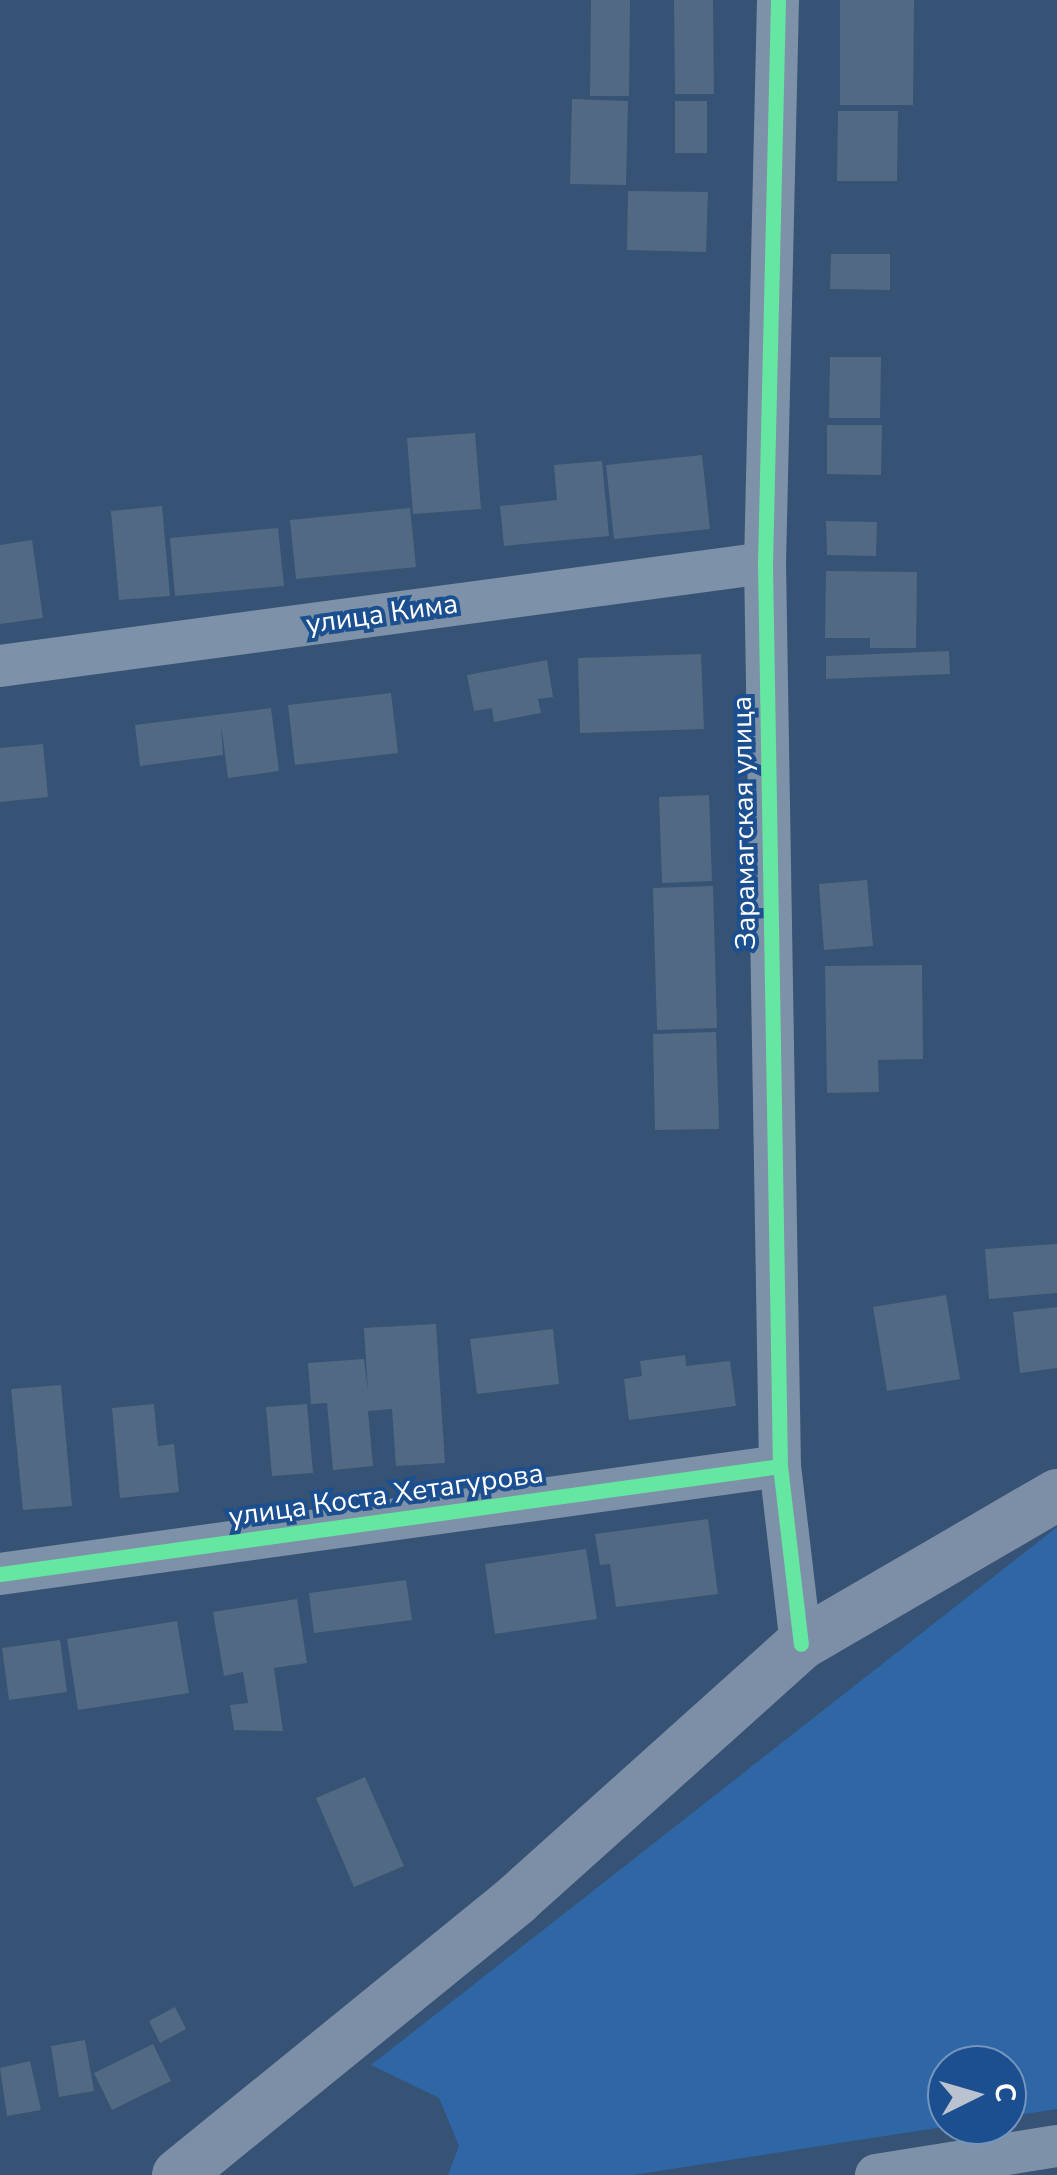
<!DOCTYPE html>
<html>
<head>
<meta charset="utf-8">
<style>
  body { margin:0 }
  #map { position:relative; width:1057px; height:2175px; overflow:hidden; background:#365274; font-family:"Nunito Sans",sans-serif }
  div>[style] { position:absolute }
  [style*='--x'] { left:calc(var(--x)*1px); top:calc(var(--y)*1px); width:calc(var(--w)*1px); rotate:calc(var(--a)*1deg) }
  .green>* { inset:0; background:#2f66a5 }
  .building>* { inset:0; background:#526984 }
  .minor>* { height:42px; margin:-21px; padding:0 21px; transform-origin:21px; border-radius:21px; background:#7d92a8 }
  .major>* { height:52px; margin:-26px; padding:0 26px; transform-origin:26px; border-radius:26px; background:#7d8ea7 }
  .cycleway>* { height:15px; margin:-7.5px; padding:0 7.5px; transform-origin:7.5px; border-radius:7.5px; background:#66e7a1 }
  span { translate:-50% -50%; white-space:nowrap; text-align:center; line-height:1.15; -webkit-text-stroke:8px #1b4f8f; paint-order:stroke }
  .street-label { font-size:28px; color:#fff }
  .north { position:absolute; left:927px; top:2045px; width:100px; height:100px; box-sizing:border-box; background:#1b4f8f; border:2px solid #7695bc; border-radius:50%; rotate:85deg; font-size:28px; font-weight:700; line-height:40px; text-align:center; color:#fff }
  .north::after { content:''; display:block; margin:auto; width:35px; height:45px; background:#b9c2ce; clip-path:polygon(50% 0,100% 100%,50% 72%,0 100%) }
</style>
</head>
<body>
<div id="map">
  <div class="green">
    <div style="clip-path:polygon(1057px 1527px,1057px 2109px,1007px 2117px,1007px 2065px,947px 2065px,947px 2125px,956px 2125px,633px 2175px,448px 2175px,459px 2146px,439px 2098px,371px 2065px)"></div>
  </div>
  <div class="building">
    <div style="clip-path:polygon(591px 0,630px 0,629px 96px,590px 96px)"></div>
    <div style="clip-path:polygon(674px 0,713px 0,714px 94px,675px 94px)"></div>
    <div style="clip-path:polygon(840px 0,914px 0,913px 105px,840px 105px)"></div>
    <div style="clip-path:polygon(572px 99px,628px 101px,626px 185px,570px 184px)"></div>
    <div style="clip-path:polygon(675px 101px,707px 101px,707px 153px,675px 153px)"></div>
    <div style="clip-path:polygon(838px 111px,898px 111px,897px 181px,837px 181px)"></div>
    <div style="clip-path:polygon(628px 191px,708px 192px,706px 252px,627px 250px)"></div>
    <div style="clip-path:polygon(831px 254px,890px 254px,890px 290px,830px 289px)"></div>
    <div style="clip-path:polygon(830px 357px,881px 357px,880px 418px,829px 418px)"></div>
    <div style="clip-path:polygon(827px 425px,882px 425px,881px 475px,827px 474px)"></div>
    <div style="clip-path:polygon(475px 433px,481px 509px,413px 514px,407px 438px)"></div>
    <div style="clip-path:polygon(702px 455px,710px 529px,614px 539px,606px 465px)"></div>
    <div style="clip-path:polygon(602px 461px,609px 536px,504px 546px,500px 506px,557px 500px,554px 465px)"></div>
    <div style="clip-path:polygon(162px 506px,170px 596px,119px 600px,111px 511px)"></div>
    <div style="clip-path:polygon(410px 508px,416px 567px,296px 579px,290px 520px)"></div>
    <div style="clip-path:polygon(826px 521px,877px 522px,876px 556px,827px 555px)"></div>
    <div style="clip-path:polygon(278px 528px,284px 586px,175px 596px,170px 538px)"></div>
    <div style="clip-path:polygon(32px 540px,43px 618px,0 624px,0 545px)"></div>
    <div style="clip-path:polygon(826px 571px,917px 572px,916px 648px,870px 648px,870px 638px,825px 638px)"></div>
    <div style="clip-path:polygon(949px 651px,950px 674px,826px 679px,826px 656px)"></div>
    <div style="clip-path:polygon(701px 654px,704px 729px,580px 733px,578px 658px)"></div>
    <div style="clip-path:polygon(547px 660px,553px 697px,538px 699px,541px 713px,494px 722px,492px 708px,474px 711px,467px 675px)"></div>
    <div style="clip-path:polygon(391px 693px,398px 753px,295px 765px,288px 705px)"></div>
    <div style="clip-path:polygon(271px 708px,279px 771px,228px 778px,221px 724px,223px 755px,140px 766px,135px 725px)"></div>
    <div style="clip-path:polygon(43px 744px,48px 797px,0 802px,0 748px)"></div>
    <div style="clip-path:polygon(709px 795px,712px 881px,662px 883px,659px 797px)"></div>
    <div style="clip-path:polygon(867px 880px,873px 946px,824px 950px,819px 884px)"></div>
    <div style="clip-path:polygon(713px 886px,717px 1028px,657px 1030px,653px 888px)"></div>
    <div style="clip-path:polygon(922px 965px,923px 1059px,878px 1060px,879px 1092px,827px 1093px,825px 966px)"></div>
    <div style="clip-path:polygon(716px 1032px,719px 1129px,655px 1130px,653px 1034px)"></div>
    <div style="clip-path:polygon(1057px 1244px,1057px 1293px,989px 1299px,985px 1249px)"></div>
    <div style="clip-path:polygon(946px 1295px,960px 1379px,887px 1391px,873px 1307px)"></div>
    <div style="clip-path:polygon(1057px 1307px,1057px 1368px,1020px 1373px,1013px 1312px)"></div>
    <div style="clip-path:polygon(436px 1324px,445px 1463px,396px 1466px,392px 1409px,368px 1411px,373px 1466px,333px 1470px,327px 1403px,311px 1404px,308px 1363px,364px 1359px,368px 1392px,364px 1328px)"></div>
    <div style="clip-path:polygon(553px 1329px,559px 1384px,477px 1394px,470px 1339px)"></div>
    <div style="clip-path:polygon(685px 1355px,686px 1366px,730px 1361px,736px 1406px,629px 1420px,624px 1379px,642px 1376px,640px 1361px)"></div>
    <div style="clip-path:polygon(61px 1385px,72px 1506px,23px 1510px,11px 1389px)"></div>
    <div style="clip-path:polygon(154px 1404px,158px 1446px,174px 1444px,179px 1492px,120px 1498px,112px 1408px)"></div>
    <div style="clip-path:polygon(307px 1404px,313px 1473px,272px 1476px,266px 1407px)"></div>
    <div style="clip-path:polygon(708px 1519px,718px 1594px,616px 1607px,610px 1564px,600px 1565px,595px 1534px)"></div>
    <div style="clip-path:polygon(586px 1549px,597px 1619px,495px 1634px,485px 1564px)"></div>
    <div style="clip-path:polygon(406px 1580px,412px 1620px,314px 1633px,309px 1593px)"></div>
    <div style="clip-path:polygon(297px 1599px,307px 1663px,274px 1668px,283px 1731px,234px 1730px,230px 1705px,248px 1703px,243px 1672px,224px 1676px,213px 1612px)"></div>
    <div style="clip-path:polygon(177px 1621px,189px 1693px,78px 1710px,67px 1639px)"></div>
    <div style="clip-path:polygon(60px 1640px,67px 1692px,9px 1700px,2px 1648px)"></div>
    <div style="clip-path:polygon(365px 1777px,404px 1866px,354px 1887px,316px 1798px)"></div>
    <div style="clip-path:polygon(175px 2007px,186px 2029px,160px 2043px,149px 2021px)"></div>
    <div style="clip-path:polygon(85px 2040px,94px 2091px,59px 2097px,51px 2046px)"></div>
    <div style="clip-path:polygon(153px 2044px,171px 2081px,112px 2110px,94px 2073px)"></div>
    <div style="clip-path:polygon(30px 2061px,41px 2110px,7px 2116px,0 2068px)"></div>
  </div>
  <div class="minor">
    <div style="--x:778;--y:0;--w:563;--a:91.32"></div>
    <div style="--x:765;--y:563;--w:903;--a:89.05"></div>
    <div style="--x:780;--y:1466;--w:179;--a:83.3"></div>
    <div style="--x:0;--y:666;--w:772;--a:-7.67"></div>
    <div style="--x:0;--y:1574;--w:787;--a:-7.88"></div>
    <div style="--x:876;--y:2175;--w:183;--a:-9.1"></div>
  </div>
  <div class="major">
    <div style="--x:178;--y:2175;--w:436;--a:-39.1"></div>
    <div style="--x:516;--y:1900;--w:383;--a:-41.9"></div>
    <div style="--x:801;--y:1644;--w:296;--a:-30.2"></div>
  </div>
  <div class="cycleway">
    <div style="--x:778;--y:0;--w:563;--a:91.32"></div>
    <div style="--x:765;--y:563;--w:903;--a:89.05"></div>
    <div style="--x:780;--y:1466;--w:179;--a:83.3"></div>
    <div style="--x:0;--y:1574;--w:787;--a:-7.88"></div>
  </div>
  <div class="street-label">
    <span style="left:382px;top:614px;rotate:-8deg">улица Кима</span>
    <span style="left:744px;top:823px;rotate:-91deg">Зарамагская улица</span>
    <span style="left:386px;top:1495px;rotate:-8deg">улица Коста Хетагурова</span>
  </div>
  <div class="north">С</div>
</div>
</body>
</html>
